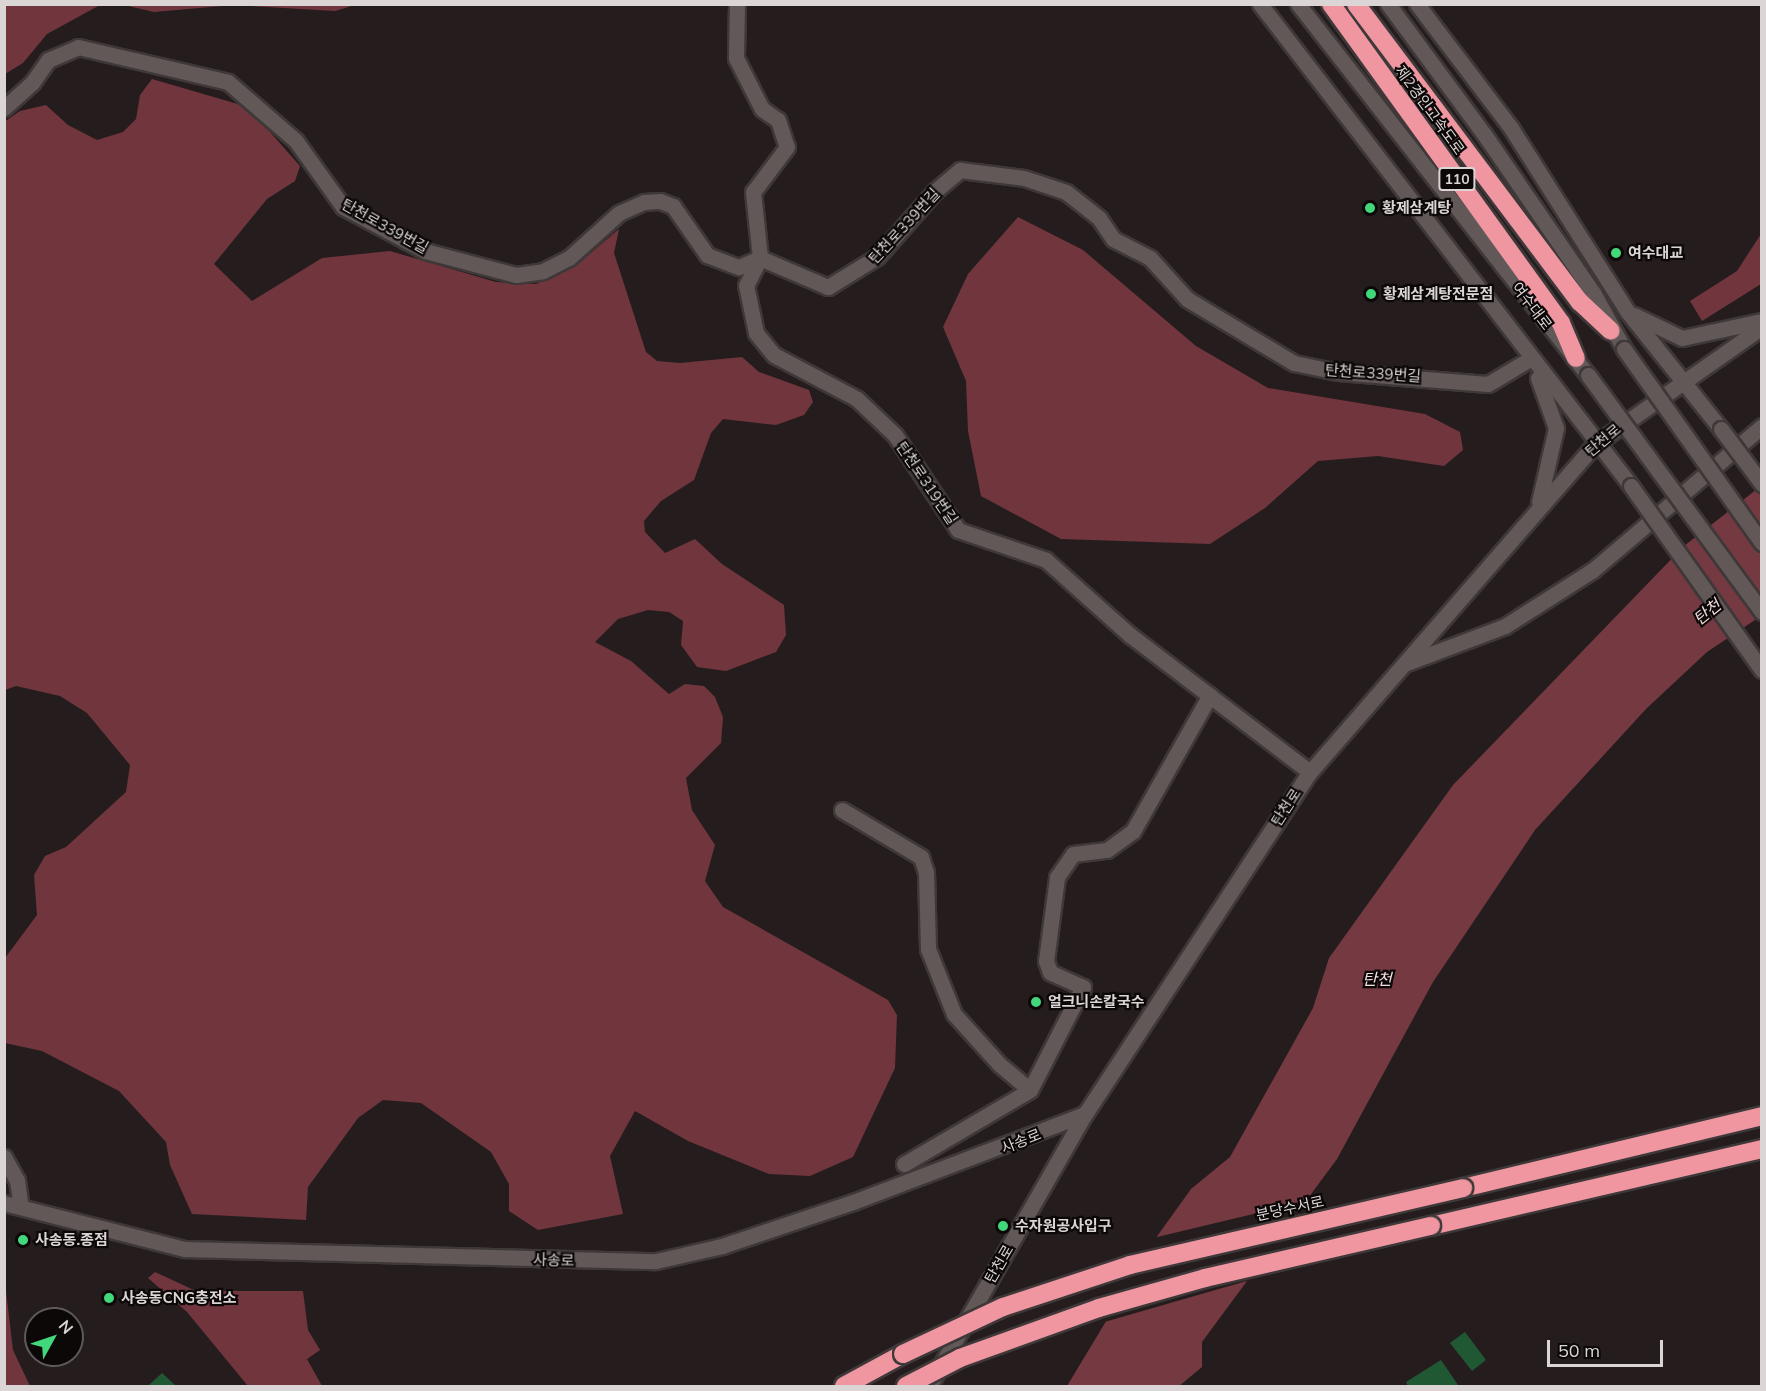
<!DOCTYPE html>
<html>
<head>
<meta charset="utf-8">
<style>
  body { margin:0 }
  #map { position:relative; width:1766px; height:1391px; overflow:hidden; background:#251d1d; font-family:Mulish,"Noto Sans KR",sans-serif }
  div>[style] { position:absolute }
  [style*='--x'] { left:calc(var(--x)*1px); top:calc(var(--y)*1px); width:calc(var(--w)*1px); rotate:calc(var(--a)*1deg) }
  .forest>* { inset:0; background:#71353e }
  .water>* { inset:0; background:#743941 }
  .pier>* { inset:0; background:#251d1d }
  .building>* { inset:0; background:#215834 }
  .roads { filter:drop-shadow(2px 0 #3f3839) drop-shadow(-2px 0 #3f3839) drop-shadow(0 2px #3f3839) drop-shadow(0 -2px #3f3839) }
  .street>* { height:15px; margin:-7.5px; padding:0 7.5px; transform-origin:7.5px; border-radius:7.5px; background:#625858 }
  .secondary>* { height:15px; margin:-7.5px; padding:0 7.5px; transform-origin:7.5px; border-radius:7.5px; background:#625858 }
  .highway>* { height:18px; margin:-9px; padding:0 9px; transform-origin:9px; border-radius:9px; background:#ef96a1 }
  .bridges { filter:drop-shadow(2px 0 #3f3839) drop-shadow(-2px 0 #3f3839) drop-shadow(0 2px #3f3839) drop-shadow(0 -2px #3f3839) }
  .secondary-bridge>* { height:15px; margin:-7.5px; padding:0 7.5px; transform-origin:7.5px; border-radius:7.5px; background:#625858 }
  .highway-bridge>* { height:18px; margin:-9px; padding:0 9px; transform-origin:9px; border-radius:9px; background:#ef96a1 }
  .dots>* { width:16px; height:16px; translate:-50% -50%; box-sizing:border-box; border:3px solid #0c0808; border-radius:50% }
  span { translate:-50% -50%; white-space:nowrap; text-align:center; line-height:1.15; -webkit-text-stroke:4.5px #0c0808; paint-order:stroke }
  .shield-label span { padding:2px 4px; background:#0c0808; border:2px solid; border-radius:4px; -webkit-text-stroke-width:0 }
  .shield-label { font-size:14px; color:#dbd5d5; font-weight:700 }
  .street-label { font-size:15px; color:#dbd5d5 }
  .poi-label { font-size:15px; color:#dbd5d5; font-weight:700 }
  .left { translate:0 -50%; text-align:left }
  .water-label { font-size:16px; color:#f2dddf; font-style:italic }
  .frame { position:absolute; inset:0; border:6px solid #dbd5d5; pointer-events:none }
  .north { position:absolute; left:24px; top:1307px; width:60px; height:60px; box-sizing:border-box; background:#0c0808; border:2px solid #5f5a5a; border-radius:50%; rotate:50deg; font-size:16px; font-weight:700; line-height:24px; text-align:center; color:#dbd5d5 }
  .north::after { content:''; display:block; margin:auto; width:21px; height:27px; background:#42d77b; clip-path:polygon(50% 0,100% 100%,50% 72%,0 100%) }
  .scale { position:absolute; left:1547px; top:1340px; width:116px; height:27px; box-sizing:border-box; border:3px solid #dbd5d5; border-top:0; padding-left:8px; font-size:18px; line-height:21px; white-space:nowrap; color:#dbd5d5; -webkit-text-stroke:4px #0c0808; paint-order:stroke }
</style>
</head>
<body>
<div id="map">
  <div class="forest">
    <div style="clip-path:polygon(4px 5px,5px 4px,100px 5px,47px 34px,23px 63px,5px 74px)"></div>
    <div style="clip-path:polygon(124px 5px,355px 5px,335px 11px,233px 5px,154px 12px)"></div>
    <div style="clip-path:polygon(152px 79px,248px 107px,300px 166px,295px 181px,267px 199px,214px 264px,252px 301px,322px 258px,390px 251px,496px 282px,536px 284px,579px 263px,619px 229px,614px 253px,646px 352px,657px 361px,680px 363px,742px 357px,759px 372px,809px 390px,813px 402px,804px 415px,776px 425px,723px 419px,711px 433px,694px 480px,661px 501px,644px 521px,645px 532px,665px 553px,695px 539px,722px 564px,784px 605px,786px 635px,776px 652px,726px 671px,697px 667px,681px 645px,683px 621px,669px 612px,648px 610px,618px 619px,595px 642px,631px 661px,669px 694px,685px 684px,704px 686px,715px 697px,723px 717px,721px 743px,686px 778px,692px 810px,715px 845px,705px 881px,723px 907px,888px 1000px,897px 1015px,895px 1068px,853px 1157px,810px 1176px,769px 1174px,688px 1141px,635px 1111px,610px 1156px,623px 1214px,538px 1230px,509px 1211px,509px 1184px,491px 1152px,421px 1103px,383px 1100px,358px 1118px,308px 1187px,306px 1220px,192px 1214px,170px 1165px,166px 1142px,119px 1091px,42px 1051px,5px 1043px,5px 958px,37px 915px,34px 875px,45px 856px,66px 847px,126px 792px,130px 765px,87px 713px,60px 696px,16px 686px,5px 690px,4px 122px,20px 111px,46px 105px,68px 125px,97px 140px,123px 132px,136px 119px,140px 95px)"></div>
    <div style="clip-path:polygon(1018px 217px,1083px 250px,1196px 346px,1268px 388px,1425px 414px,1460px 432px,1463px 450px,1444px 466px,1378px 456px,1318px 461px,1265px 508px,1210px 544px,1061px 539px,981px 496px,968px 431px,966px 381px,943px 327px,968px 274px)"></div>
    <div style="clip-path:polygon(1761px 234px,1761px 284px,1702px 321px,1690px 301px,1737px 271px)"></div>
    <div style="clip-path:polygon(155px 1272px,196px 1291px,303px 1291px,308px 1330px,320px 1350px,307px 1359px,322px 1386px,248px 1386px,187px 1312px,148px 1278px)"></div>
    <div style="clip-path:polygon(5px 1283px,13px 1350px,30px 1386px,5px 1386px)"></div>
  </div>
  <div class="water">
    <div style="clip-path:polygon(1761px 486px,1761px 616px,1707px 652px,1646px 709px,1535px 830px,1433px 982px,1337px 1159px,1202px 1342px,1202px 1367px,1179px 1386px,1067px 1386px,1158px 1235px,1191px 1189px,1230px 1157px,1313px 1008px,1329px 958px,1453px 785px,1684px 546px)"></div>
  </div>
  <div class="pier">
    <div style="clip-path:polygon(1307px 1201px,1250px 1280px,1101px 1323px,1153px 1238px)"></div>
  </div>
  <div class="building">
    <div style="clip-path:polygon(1465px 1332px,1486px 1360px,1472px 1371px,1450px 1343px)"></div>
    <div style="clip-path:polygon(1441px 1360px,1458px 1385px,1408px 1386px,1406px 1382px)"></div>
    <div style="clip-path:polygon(162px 1373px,176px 1386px,148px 1386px)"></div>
  </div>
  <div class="roads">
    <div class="street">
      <div style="--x:737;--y:4;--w:54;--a:91.1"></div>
      <div style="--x:736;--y:58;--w:57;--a:63"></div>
      <div style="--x:762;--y:109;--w:19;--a:35"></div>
      <div style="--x:778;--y:120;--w:28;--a:72"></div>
      <div style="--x:787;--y:147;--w:56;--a:127.1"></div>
      <div style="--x:753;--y:192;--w:66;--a:83.9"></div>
      <div style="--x:760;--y:258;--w:30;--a:117"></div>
      <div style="--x:746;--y:285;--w:49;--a:78.2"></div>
      <div style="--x:756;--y:333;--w:28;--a:51"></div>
      <div style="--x:774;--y:355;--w:94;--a:27.9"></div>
      <div style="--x:857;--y:399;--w:52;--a:43.5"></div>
      <div style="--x:895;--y:435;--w:114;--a:56.4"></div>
      <div style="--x:958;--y:530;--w:93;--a:18.8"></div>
      <div style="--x:1046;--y:560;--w:113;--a:41.8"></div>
      <div style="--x:1130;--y:635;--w:226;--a:37.3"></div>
      <div style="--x:4;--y:108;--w:38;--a:-42"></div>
      <div style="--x:32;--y:83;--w:28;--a:-55"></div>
      <div style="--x:48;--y:60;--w:33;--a:-23"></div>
      <div style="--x:78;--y:47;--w:154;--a:13.1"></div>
      <div style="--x:228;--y:82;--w:90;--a:40.9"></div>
      <div style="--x:296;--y:141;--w:81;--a:54.5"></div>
      <div style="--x:343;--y:207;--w:93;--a:28.2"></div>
      <div style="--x:425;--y:251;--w:94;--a:14.8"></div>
      <div style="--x:516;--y:275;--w:27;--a:-8"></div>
      <div style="--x:543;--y:271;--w:29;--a:-27"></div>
      <div style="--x:569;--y:258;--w:67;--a:-42"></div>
      <div style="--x:619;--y:213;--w:27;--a:-24"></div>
      <div style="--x:644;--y:202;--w:16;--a:-4"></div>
      <div style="--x:660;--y:201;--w:14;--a:21"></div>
      <div style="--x:673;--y:206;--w:60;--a:55.2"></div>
      <div style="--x:707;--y:255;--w:34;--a:21"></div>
      <div style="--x:739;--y:267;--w:23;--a:-23"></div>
      <div style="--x:760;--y:258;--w:74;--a:23.1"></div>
      <div style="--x:828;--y:287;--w:57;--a:-31.5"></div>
      <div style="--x:877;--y:257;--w:88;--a:-48.7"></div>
      <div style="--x:935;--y:191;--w:33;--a:-40"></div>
      <div style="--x:960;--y:170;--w:64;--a:7.1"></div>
      <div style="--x:1024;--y:178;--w:44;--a:18.4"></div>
      <div style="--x:1066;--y:192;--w:42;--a:38.2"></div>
      <div style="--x:1099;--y:218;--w:25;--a:56"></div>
      <div style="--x:1113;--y:239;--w:42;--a:27.2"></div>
      <div style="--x:1150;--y:258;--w:55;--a:47.9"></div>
      <div style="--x:1187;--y:299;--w:125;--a:30.9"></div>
      <div style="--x:1294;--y:363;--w:45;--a:11.6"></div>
      <div style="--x:1338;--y:372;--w:150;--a:4.6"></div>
      <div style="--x:1488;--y:384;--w:49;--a:-30.8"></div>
      <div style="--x:842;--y:810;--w:92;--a:30.7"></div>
      <div style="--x:921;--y:857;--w:16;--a:72"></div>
      <div style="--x:926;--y:872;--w:77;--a:88.5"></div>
      <div style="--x:928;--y:949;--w:70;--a:68.2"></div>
      <div style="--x:954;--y:1014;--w:67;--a:48"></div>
      <div style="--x:999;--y:1064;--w:40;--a:40"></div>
      <div style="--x:4;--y:1157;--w:26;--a:61"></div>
      <div style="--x:17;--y:1180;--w:27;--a:82"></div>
      <div style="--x:904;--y:1164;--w:146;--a:-30.4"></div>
      <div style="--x:1030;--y:1090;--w:116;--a:-62.8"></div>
      <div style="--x:1083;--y:987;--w:36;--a:-156"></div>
      <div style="--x:1050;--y:972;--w:12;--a:-110"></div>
      <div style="--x:1046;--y:961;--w:85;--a:-82.5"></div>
      <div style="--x:1057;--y:877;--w:28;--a:-55"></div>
      <div style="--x:1073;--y:854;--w:34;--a:-7"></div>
      <div style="--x:1107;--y:850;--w:32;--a:-36"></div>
      <div style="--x:1133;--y:831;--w:156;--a:-60.5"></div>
    </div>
    <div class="secondary">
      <div style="--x:1260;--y:4;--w:608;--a:52.41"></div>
      <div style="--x:1298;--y:4;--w:471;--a:52"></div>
      <div style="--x:1388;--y:4;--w:162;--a:53.6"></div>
      <div style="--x:1484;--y:134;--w:194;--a:55.5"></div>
      <div style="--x:1594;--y:294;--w:63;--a:61.4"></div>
      <div style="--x:1417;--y:4;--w:156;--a:52.8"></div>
      <div style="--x:1511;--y:128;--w:217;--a:57.6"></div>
      <div style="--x:1627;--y:311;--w:151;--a:51.5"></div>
      <div style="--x:1634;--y:315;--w:53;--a:25.6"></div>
      <div style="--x:1682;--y:338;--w:82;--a:-12"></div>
      <div style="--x:1538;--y:378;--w:53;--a:70.2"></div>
      <div style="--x:1556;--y:428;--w:76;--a:102.9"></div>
      <div style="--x:1404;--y:664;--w:108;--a:-20.6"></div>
      <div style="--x:1505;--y:626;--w:104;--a:-32.5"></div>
      <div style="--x:1593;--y:570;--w:222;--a:-40.4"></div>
      <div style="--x:4;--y:1203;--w:187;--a:14.3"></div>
      <div style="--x:185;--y:1249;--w:471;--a:1.5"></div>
      <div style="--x:656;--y:1261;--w:68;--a:-12.8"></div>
      <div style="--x:722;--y:1246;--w:138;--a:-18.6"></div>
      <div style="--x:853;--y:1202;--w:248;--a:-20.8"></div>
      <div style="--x:929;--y:1386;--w:314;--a:-60.2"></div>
      <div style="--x:1085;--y:1114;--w:409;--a:-56.7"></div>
      <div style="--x:1310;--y:772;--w:435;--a:-49"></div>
      <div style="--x:1595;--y:444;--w:204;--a:-35"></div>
    </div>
    <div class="highway">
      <div style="--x:1331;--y:4;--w:393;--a:54.2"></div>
      <div style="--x:1561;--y:323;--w:38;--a:67"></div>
      <div style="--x:1356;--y:4;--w:373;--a:53.1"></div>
      <div style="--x:1580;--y:302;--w:42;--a:43.1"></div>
      <div style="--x:1463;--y:1188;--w:308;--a:-13.5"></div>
      <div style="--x:1431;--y:1226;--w:340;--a:-13.1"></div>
      <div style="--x:844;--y:1386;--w:67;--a:-28.5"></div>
    </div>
  </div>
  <div class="bridges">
    <div class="secondary-bridge">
      <div style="--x:1624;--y:349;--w:238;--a:54.6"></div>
      <div style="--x:1588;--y:375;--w:294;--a:53.7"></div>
      <div style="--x:1721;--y:429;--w:69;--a:53.3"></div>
      <div style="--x:1631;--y:486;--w:226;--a:54.6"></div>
    </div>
    <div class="highway-bridge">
      <div style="--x:903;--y:1354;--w:110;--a:-25.2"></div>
      <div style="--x:1003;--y:1307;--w:134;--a:-18.3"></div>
      <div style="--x:1130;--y:1265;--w:342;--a:-13"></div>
      <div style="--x:906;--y:1386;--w:61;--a:-27.4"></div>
      <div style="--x:960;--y:1358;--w:148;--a:-19.8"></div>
      <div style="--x:1099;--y:1308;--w:110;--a:-15.8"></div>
      <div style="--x:1205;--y:1278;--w:232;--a:-13"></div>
    </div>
  </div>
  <div class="dots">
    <div style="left:1370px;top:208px;background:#42d77b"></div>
    <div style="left:1616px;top:253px;background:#42d77b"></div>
    <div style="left:1371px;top:294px;background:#42d77b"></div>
    <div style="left:1036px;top:1002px;background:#42d77b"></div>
    <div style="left:1003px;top:1226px;background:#42d77b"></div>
    <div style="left:23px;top:1240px;background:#42d77b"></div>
    <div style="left:109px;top:1298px;background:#42d77b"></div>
  </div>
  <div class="shield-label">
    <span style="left:1457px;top:179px">110</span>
  </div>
  <div class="street-label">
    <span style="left:1430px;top:110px;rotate:54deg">제2경인고속도로</span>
    <span style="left:385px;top:226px;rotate:29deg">탄천로339번길</span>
    <span style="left:904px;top:226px;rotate:-47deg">탄천로339번길</span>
    <span style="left:1532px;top:306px;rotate:53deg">여수대로</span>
    <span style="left:1373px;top:373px;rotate:4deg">탄천로339번길</span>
    <span style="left:1603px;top:440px;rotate:-40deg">탄천로</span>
    <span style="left:927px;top:483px;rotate:56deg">탄천로319번길</span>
    <span style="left:1286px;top:807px;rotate:-57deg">탄천로</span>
    <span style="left:1021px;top:1141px;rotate:-22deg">사송로</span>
    <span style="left:1290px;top:1208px;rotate:-12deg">분당수서로</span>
    <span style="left:554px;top:1260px;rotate:1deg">사송로</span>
    <span style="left:999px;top:1264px;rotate:-60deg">탄천로</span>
  </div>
  <div class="poi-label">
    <span class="left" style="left:1382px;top:208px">황제삼계탕</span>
    <span class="left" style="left:1628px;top:253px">여수대교</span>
    <span class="left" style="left:1383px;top:294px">황제삼계탕전문점</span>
    <span class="left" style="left:1048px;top:1002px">얼크니손칼국수</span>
    <span class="left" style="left:1015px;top:1226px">수자원공사입구</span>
    <span class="left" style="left:35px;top:1240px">사송동.종점</span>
    <span class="left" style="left:121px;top:1298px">사송동CNG충전소</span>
  </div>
  <div class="water-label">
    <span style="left:1707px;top:612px;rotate:-39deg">탄천</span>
    <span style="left:1377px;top:979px">탄천</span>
  </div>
  <div class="frame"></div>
  <div class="north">N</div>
  <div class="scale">50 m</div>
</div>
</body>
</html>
